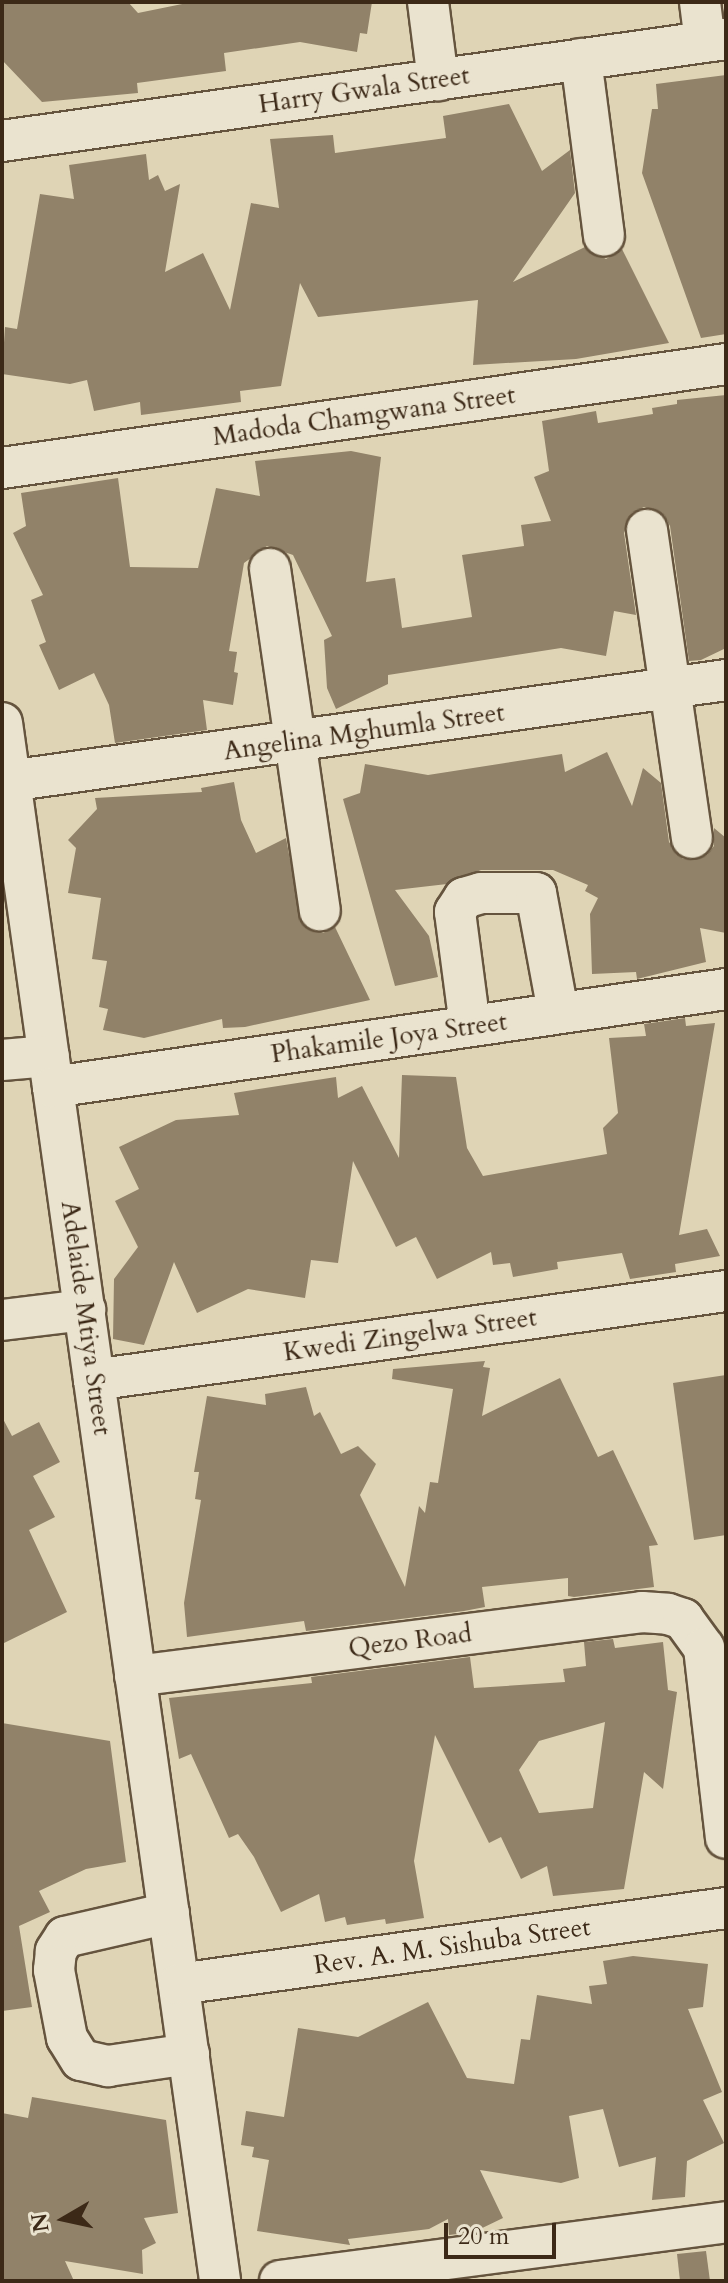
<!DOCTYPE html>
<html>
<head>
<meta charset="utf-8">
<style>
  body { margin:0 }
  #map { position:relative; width:728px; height:2283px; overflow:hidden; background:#dfd4b5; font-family:Cardo,serif }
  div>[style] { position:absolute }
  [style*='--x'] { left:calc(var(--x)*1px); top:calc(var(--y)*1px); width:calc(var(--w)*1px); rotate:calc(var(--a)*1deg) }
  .building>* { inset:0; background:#918269 }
  .roads { filter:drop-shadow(2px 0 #65543e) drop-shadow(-2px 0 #65543e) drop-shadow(0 2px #65543e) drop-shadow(0 -2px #65543e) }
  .minor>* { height:40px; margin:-20px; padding:0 20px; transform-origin:20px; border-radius:20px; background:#eae3cf }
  span { translate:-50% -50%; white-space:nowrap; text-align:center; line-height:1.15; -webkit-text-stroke:6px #eae3cf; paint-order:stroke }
  .street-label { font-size:26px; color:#3c2917 }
  .frame { position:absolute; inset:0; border:4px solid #3c2917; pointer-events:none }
  .north { position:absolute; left:24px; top:2179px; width:80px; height:80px; -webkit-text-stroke:6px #eae3cf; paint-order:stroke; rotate:261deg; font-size:22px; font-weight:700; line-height:32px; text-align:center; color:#3c2917 }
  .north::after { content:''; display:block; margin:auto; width:28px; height:36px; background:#3c2917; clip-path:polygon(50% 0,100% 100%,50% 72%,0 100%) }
  .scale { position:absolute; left:444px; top:2223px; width:112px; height:36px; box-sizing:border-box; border:4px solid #3c2917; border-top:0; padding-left:10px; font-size:24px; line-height:28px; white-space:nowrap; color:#3c2917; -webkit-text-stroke:6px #eae3cf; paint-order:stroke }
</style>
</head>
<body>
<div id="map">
  <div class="building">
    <div style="clip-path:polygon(2px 2px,128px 2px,138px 13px,192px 2px,372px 2px,367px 34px,360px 33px,357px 52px,300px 42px,224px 53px,226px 71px,137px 83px,138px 93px,42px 102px,2px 60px)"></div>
    <div style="clip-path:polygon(726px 75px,726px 334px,701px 338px,642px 173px,652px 109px,658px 109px,656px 84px)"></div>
    <div style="clip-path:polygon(509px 104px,542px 171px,570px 150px,575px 193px,513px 282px,585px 247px,606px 259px,622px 249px,669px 343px,576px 359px,473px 365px,478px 300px,318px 317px,300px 283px,281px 386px,240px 391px,241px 402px,141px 415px,140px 402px,94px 411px,87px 380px,70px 384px,2px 374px,5px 327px,17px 329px,40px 194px,74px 199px,69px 165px,146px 154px,149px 180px,158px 175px,165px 191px,180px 184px,165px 272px,203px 253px,230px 310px,251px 203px,279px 208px,270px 139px,333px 135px,335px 153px,446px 138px,443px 116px)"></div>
    <div style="clip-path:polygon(726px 395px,726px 648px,701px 660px,689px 661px,670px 526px,664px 515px,644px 507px,632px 513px,624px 533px,636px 615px,614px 611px,606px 656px,561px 648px,388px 675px,388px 684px,336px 709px,327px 688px,324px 640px,332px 636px,293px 555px,267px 546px,244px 563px,229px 651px,237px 652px,234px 672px,238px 673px,233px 705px,203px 700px,207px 730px,115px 743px,109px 705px,94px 673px,59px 690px,39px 645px,46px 642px,31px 600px,43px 595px,13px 533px,26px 526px,21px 493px,118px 478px,130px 567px,198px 568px,216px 488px,260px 496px,255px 461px,351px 451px,381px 457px,366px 582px,395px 578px,402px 628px,472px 617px,462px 555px,524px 546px,521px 525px,551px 521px,534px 477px,549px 471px,542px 421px,596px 411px,598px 423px,653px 414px,652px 408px,677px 404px,677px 400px)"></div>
    <div style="clip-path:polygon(607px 752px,632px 806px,643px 768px,661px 783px,669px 842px,683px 859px,707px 855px,714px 846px,714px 828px,726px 838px,726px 933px,700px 928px,706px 962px,637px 979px,636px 972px,592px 974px,590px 914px,598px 898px,585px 891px,588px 885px,553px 870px,481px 870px,447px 884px,395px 890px,429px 936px,438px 977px,395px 986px,343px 799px,360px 793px,365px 764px,428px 775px,562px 754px,565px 772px)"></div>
    <div style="clip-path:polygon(234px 782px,241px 820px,256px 853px,286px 838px,302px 924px,323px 933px,335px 927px,370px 1000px,245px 1027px,223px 1028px,222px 1019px,144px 1038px,103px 1030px,108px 1009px,99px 1007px,107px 961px,92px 959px,101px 898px,68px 893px,76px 848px,68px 840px,97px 809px,95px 798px,202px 792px,201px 788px)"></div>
    <div style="clip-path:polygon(685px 1018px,686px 1026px,715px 1023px,679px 1235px,707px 1229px,720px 1256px,675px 1264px,676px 1272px,630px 1279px,622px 1253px,557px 1262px,558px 1269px,513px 1277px,510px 1263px,493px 1265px,491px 1252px,437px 1279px,416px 1237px,396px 1247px,353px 1161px,338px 1263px,311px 1260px,305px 1298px,248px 1289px,197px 1313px,174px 1262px,144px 1345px,113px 1339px,114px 1279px,138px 1247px,115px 1201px,139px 1189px,119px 1147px,176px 1120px,239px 1115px,234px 1093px,336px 1077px,338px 1098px,362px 1086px,399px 1158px,402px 1075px,456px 1077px,467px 1148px,483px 1176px,607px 1154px,603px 1128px,618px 1113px,609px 1038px,646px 1036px,644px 1024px)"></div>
    <div style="clip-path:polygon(485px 1361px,483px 1367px,490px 1368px,482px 1416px,560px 1378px,598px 1457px,613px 1450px,658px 1545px,649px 1546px,654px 1587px,574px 1597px,568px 1596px,568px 1578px,482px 1587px,485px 1607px,464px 1611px,306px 1631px,304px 1621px,187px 1637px,184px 1603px,201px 1500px,195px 1499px,199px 1472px,194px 1472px,207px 1396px,266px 1405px,265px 1394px,306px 1387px,314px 1416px,320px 1412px,341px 1454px,358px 1446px,376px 1464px,360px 1495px,405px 1587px,419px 1506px,425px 1513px,430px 1482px,438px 1483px,453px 1389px,392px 1379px,393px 1369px)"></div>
    <div style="clip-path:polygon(726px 1375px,726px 1535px,694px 1540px,673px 1383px)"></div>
    <div style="clip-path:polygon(2px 1417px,12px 1436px,39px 1422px,60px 1462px,33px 1476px,55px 1517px,29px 1530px,67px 1612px,2px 1644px)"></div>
    <div style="clip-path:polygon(evenodd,613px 1639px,615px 1648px,663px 1642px,668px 1690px,677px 1692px,663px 1789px,644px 1772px,624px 1889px,553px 1896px,547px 1866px,521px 1879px,501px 1837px,489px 1843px,435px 1735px,414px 1861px,424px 1918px,386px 1924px,385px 1919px,347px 1925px,345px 1917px,325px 1922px,319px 1894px,281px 1912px,254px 1857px,238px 1834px,229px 1838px,191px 1754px,179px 1759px,169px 1698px,312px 1683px,311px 1677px,470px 1657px,474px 1688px,565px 1682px,563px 1669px,586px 1666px,584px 1642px,613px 1639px,605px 1722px,593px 1808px,539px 1813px,519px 1770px,539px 1741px,605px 1722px)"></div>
    <div style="clip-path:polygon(2px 1723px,110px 1741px,126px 1862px,86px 1869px,39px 1891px,50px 1912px,19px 1926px,32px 2007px,2px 2011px)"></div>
    <div style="clip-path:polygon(633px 1956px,708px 1964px,703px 2007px,688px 2009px,722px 2092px,703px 2100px,724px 2143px,687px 2161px,685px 2197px,652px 2200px,656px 2157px,619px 2167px,603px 2109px,569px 2116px,579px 2178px,561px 2183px,480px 2170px,503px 2218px,474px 2232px,449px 2235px,448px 2219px,429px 2229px,348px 2239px,350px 2245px,257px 2231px,269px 2160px,252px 2157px,254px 2147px,241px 2145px,246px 2111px,284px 2117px,298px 2028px,358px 2037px,428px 2002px,467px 2078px,514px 2084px,521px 2039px,530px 2040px,537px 1995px,592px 2004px,589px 1986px,607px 1984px,603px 1961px)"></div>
    <div style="clip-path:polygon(32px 2097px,166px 2120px,178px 2213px,144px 2218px,156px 2243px,142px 2250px,143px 2274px,65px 2261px,74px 2281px,2px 2281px,2px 2113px,28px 2118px)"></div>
    <div style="clip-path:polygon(706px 2251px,710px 2281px,680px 2281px,677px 2254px)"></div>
  </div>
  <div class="roads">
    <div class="minor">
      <div style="--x:428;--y:2;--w:79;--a:82.7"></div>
      <div style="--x:700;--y:2;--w:40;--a:82.9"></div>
      <div style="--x:581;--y:59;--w:178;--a:82.6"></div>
      <div style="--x:2;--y:141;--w:731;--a:-8.02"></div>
      <div style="--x:2;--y:468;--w:731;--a:-8.17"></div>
      <div style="--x:647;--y:530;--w:311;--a:81.7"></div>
      <div style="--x:270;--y:569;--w:345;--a:81.7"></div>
      <div style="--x:2;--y:723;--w:1573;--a:82.03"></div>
      <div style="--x:2;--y:782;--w:731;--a:-8.02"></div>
      <div style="--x:470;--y:1026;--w:115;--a:-97.5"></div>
      <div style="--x:455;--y:912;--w:17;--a:-57"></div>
      <div style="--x:464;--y:898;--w:18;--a:-16"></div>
      <div style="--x:481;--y:893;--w:55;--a:0"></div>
      <div style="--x:536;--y:893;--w:121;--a:79.5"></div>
      <div style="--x:2;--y:1060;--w:47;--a:-4.9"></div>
      <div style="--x:53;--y:1087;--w:680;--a:-8.28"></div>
      <div style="--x:2;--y:1320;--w:84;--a:-6.9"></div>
      <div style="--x:94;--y:1380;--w:638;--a:-8.02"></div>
      <div style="--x:135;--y:1676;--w:511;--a:-7.19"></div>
      <div style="--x:642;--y:1612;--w:26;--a:4"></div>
      <div style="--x:668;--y:1614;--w:16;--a:18"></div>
      <div style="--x:683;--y:1619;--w:36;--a:54"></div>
      <div style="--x:704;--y:1648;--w:191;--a:83.4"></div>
      <div style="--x:169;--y:1913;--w:107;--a:167"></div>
      <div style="--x:65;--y:1937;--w:17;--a:123"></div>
      <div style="--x:56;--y:1951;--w:19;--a:96"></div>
      <div style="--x:54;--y:1970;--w:69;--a:79.2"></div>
      <div style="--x:67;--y:2038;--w:26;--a:58"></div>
      <div style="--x:81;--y:2060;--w:28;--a:13"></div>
      <div style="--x:108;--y:2066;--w:82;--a:-8.4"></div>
      <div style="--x:179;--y:1984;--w:552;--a:-7.91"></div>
      <div style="--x:280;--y:2281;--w:450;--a:-7.5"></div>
    </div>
  </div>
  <div class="street-label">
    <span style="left:364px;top:90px;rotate:-8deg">Harry Gwala Street</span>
    <span style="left:364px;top:416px;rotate:-8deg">Madoda Chamgwana Street</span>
    <span style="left:364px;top:732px;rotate:-8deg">Angelina Mghumla Street</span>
    <span style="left:389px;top:1038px;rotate:-8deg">Phakamile Joya Street</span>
    <span style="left:86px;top:1318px;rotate:82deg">Adelaide Mtiya Street</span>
    <span style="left:410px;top:1335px;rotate:-8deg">Kwedi Zingelwa Street</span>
    <span style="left:410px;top:1641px;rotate:-7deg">Qezo Road</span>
    <span style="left:452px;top:1946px;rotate:-8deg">Rev. A. M. Sishuba Street</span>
  </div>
  <div class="frame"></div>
  <div class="north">N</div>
  <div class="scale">20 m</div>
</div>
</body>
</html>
